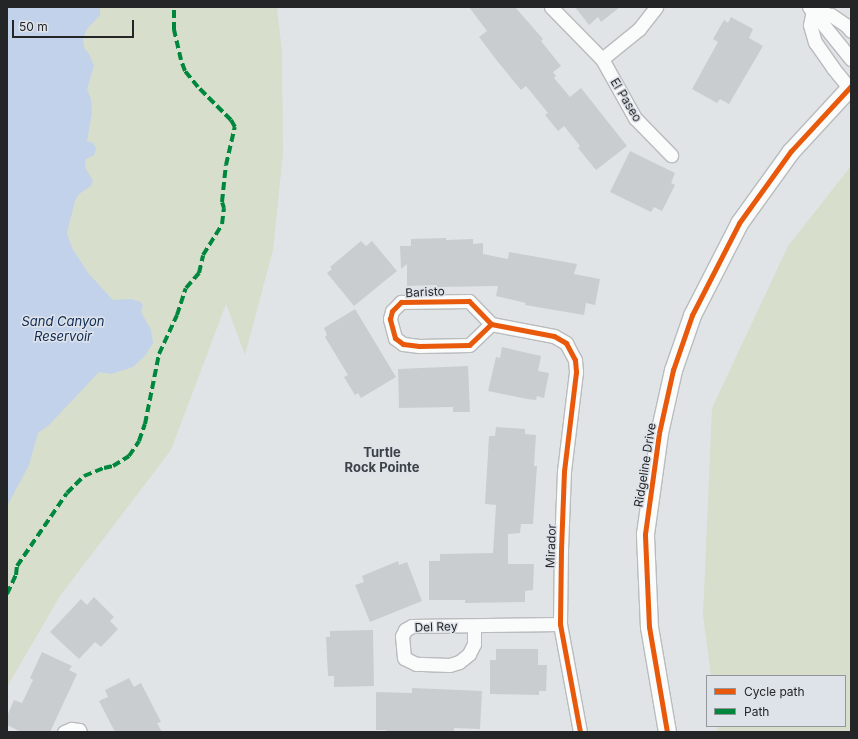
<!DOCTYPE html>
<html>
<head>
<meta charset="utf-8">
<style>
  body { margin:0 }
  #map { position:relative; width:858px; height:739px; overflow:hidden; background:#e1e4e7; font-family:Inter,sans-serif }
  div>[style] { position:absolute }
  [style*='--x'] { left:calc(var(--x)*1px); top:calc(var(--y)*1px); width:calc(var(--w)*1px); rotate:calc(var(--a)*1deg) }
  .green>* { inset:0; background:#d7decb }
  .water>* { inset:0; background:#c2d2ea }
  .building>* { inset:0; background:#cacdcf }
  .roads { filter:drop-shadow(1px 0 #b9bbbd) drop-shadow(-1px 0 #b9bbbd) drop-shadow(0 1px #b9bbbd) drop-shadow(0 -1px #b9bbbd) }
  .minor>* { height:13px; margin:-6.5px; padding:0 6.5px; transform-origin:6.5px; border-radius:6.5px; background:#fafbfb }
  .tertiary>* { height:17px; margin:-8.5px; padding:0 8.5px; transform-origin:8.5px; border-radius:8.5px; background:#fafbfb }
  .quiet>* { height:4px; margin-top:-2px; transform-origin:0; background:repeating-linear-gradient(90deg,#00873e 0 8px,transparent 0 12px) }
  .cycleway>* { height:5px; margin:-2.5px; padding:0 2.5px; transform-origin:2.5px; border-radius:2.5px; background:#e8590c }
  span { translate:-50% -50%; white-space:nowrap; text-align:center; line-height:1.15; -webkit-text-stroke:3px #dee3ea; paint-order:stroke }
  .street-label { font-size:12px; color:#232527 }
  .water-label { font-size:13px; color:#0e2952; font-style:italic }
  .neighbourhood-label { font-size:13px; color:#3e4247; font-weight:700 }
  .frame { position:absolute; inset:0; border:8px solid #232527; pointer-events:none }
  .legend { position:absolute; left:706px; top:675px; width:140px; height:52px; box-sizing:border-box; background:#dee3ea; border:1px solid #93979c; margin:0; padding:5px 7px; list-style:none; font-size:12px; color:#232527 }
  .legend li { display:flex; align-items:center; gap:8px; height:20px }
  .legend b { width:20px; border:1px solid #93979c }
  .scale { position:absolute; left:12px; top:20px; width:122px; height:18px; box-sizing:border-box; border:2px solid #232527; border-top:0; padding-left:5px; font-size:12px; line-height:14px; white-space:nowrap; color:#232527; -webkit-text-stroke:3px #dee3ea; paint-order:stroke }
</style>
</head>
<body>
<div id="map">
  <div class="green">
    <div style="clip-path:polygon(7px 7px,277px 7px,282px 52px,283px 153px,273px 250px,245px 355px,226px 304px,171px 450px,60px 596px,7px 687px)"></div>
    <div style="clip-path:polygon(851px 166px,851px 732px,718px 732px,717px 726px,845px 726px,845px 676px,711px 676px,703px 615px,712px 408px,788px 246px)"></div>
  </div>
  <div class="water">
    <div style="clip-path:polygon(7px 7px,100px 7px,100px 15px,87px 29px,83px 39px,84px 48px,89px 54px,94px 66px,87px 89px,91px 99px,92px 113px,87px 141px,93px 143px,96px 149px,94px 155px,86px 159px,85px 167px,93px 181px,91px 186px,79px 194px,75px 201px,67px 233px,72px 248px,88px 273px,113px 300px,131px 299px,141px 302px,143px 306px,141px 312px,151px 330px,153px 343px,145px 356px,133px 367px,111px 374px,99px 372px,49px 425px,38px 433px,29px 465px,7px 506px)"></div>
  </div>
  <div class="building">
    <div style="clip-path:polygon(469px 7px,515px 7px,543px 39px,541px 41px,561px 66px,553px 72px,556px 76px,554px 78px,570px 97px,581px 88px,627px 146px,596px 170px,578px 148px,580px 146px,564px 126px,558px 131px,545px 115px,548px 113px,526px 86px,521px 90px,498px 62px,479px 37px,487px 31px)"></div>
    <div style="clip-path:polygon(575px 7px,620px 7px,601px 22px,598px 17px,589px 25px)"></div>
    <div style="clip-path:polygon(731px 17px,753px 29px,749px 38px,763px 46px,729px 104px,720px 99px,717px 103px,692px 89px,718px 42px,713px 39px,724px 20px,728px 23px)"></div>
    <div style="clip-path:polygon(630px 151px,675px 173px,671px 183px,675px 185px,662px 211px,654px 207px,651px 212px,610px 192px)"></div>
    <div style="clip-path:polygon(446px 238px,446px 240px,473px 239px,473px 244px,483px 243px,483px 254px,508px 259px,509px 252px,577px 264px,574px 274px,600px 279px,595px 305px,586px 303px,584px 315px,525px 305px,526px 303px,496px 296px,498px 286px,437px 287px,437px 285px,407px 286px,407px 264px,401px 269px,400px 246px,411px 246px,411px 239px)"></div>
    <div style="clip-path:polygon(361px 241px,366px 246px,372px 241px,397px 271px,354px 306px,327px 273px,332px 269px,330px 267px)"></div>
    <div style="clip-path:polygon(355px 309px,396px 377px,361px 398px,358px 393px,355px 395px,344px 377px,348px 375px,325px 337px,327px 335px,324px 328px)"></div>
    <div style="clip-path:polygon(502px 347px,541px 356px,538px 371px,549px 373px,544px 398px,537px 396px,536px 400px,527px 399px,488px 391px,496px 357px,500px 358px)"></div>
    <div style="clip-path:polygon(468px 366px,470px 412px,453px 412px,453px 407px,399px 408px,398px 369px)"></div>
    <div style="clip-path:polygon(496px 427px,525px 429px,525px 434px,536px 435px,534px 466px,537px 466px,533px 524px,521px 524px,520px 533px,508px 534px,508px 564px,534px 564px,533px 590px,525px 591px,525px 602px,465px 603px,465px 600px,429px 600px,429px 561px,440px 561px,440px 554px,493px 553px,496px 505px,485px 504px,489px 436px,495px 436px)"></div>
    <div style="clip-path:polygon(398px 561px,399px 565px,407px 562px,422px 601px,370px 622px,355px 585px,364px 582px,362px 576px)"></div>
    <div style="clip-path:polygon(94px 597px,114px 617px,110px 621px,118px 629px,101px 647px,95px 642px,79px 659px,50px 632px,81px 599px,87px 605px)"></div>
    <div style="clip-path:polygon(373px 630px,374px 686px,334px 687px,334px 676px,328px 676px,326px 637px,330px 637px,330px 631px)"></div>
    <div style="clip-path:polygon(496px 649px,538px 649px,538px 665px,547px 665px,546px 691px,539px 691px,539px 695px,490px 694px,490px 660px,496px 660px)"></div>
    <div style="clip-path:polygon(42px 652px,72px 666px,69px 670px,77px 674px,50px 732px,21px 732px,7px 725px,7px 716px,14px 700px,22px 703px,33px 680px,30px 678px)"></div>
    <div style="clip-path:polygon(129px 678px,134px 687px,141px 683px,161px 722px,157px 723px,162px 732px,115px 732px,99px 701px,108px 697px,105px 690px)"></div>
    <div style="clip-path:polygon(412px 688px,482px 691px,480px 729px,454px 728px,454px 732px,386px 732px,386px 730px,376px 730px,376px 692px,412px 693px)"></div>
  </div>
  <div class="roads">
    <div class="minor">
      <div style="--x:551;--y:7;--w:73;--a:45.6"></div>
      <div style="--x:602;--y:59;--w:68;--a:60.8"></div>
      <div style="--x:635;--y:118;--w:52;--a:45.8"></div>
      <div style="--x:809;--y:7;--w:67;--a:51.1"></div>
      <div style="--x:813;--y:10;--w:15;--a:101"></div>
      <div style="--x:810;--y:25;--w:18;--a:74"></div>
      <div style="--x:815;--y:42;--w:32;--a:55"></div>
      <div style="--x:833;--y:68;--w:26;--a:51"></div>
      <div style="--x:813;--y:10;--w:19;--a:16"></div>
      <div style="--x:831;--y:15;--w:18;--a:34"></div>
      <div style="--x:846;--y:25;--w:8;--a:50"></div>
      <div style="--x:602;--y:59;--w:48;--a:-39"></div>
      <div style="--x:639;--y:29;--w:28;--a:-52"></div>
      <div style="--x:491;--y:324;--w:30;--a:136"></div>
      <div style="--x:469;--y:345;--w:50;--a:178.9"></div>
      <div style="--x:419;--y:346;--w:16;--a:-173"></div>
      <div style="--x:403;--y:344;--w:10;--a:-143"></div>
      <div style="--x:395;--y:338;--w:20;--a:-105"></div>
      <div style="--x:390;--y:319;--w:8;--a:-76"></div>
      <div style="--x:392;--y:311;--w:13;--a:-45"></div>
      <div style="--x:401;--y:302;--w:68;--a:-0.8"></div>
      <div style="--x:469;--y:301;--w:32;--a:46"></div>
      <div style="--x:491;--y:324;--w:64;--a:10.8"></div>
      <div style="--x:554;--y:336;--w:14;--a:30"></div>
      <div style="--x:566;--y:343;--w:19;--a:62"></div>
      <div style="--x:575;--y:360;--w:12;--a:85"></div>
      <div style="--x:576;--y:372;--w:100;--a:96.9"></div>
      <div style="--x:564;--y:471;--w:79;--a:92.2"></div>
      <div style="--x:561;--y:550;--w:74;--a:90.8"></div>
      <div style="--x:560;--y:624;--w:110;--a:79.5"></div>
      <div style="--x:474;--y:626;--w:18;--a:90"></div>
      <div style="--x:474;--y:644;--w:11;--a:117"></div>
      <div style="--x:469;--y:654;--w:13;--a:141"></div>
      <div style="--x:459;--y:662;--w:10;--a:163"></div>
      <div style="--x:449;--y:665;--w:33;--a:-178"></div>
      <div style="--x:416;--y:664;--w:13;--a:-153"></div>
      <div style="--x:404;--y:658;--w:22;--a:-95"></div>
      <div style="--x:402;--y:636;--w:7;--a:-63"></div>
      <div style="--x:405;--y:630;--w:8;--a:-30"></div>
      <div style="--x:412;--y:626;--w:148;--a:-0.8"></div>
      <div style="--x:64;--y:732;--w:8;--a:-23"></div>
      <div style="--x:71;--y:729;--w:8;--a:7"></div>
      <div style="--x:79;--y:730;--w:2;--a:63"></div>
    </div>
    <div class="tertiary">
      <div style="--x:667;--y:732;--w:107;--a:-99.7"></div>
      <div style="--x:649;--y:627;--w:93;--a:-92.5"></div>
      <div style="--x:645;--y:534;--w:102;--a:-82.1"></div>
      <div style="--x:659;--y:433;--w:65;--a:-77.5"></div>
      <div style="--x:673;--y:370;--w:58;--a:-70.9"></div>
      <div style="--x:692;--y:315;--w:103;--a:-62.9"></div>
      <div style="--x:739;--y:223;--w:89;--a:-54.2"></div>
      <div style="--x:791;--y:151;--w:88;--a:-47.3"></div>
    </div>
  </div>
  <div class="quiet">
    <div style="--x:7;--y:594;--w:21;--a:-65"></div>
    <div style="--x:16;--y:575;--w:9;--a:-84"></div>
    <div style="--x:17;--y:566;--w:88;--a:-55.6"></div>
    <div style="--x:67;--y:493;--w:24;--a:-45"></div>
    <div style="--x:84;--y:476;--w:22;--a:-22"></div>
    <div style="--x:104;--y:468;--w:9;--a:-13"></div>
    <div style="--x:113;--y:466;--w:19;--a:-32"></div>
    <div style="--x:129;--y:456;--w:18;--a:-56"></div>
    <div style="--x:139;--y:441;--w:18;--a:-71"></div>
    <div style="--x:145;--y:424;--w:71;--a:-78.7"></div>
    <div style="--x:159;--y:354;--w:43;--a:-65.2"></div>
    <div style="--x:177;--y:315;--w:28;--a:-72"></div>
    <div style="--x:186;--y:288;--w:20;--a:-49"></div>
    <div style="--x:199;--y:273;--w:18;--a:-77"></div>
    <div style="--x:203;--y:255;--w:36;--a:-58"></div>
    <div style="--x:222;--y:224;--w:16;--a:-83"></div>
    <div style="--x:224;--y:208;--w:6;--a:-108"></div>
    <div style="--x:222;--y:202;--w:37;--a:-84"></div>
    <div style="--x:226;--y:165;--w:39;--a:-77"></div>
    <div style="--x:235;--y:127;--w:8;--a:-120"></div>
    <div style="--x:231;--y:120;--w:47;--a:-135"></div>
    <div style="--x:198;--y:87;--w:21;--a:-129"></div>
    <div style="--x:185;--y:71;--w:12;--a:-110"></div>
    <div style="--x:181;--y:60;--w:31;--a:-103"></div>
    <div style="--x:174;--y:30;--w:23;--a:-90"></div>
  </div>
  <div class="cycleway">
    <div style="--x:491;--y:324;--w:30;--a:136"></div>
    <div style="--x:469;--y:345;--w:50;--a:178.9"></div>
    <div style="--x:419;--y:346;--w:16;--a:-173"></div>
    <div style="--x:403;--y:344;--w:10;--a:-143"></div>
    <div style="--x:395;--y:338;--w:20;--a:-105"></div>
    <div style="--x:390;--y:319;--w:8;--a:-76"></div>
    <div style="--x:392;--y:311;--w:13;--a:-45"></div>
    <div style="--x:401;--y:302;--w:68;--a:-0.8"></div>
    <div style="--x:469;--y:301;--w:32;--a:46"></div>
    <div style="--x:491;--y:324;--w:64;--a:10.8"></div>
    <div style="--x:554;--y:336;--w:14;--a:30"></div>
    <div style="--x:566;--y:343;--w:19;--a:62"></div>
    <div style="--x:575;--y:360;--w:12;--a:85"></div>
    <div style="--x:576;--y:372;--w:100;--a:96.9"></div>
    <div style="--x:564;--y:471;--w:79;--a:92.2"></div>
    <div style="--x:561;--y:550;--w:74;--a:90.8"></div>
    <div style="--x:560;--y:624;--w:110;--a:79.5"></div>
    <div style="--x:667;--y:732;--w:107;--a:-99.7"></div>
    <div style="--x:649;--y:627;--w:93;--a:-92.5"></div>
    <div style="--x:645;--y:534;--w:102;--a:-82.1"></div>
    <div style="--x:659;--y:433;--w:65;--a:-77.5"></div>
    <div style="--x:673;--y:370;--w:58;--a:-70.9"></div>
    <div style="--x:692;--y:315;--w:103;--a:-62.9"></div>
    <div style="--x:739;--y:223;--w:89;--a:-54.2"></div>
    <div style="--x:791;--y:151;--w:88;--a:-47.3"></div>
  </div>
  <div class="street-label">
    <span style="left:626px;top:100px;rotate:59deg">El Paseo</span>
    <span style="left:425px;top:292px;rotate:-3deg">Baristo</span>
    <span style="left:645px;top:465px;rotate:-81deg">Ridgeline Drive</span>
    <span style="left:551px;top:546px;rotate:-88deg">Mirador</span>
    <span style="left:436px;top:627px;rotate:-2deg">Del Rey</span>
  </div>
  <div class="water-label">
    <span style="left:63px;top:329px">Sand Canyon<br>Reservoir</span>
  </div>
  <div class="neighbourhood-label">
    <span style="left:382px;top:460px">Turtle<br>Rock Pointe</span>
  </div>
  <div class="frame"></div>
  <ul class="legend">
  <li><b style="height:5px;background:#e8590c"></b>Cycle path</li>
  <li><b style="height:5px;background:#00873e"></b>Path</li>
  </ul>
  <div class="scale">50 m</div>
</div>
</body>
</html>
